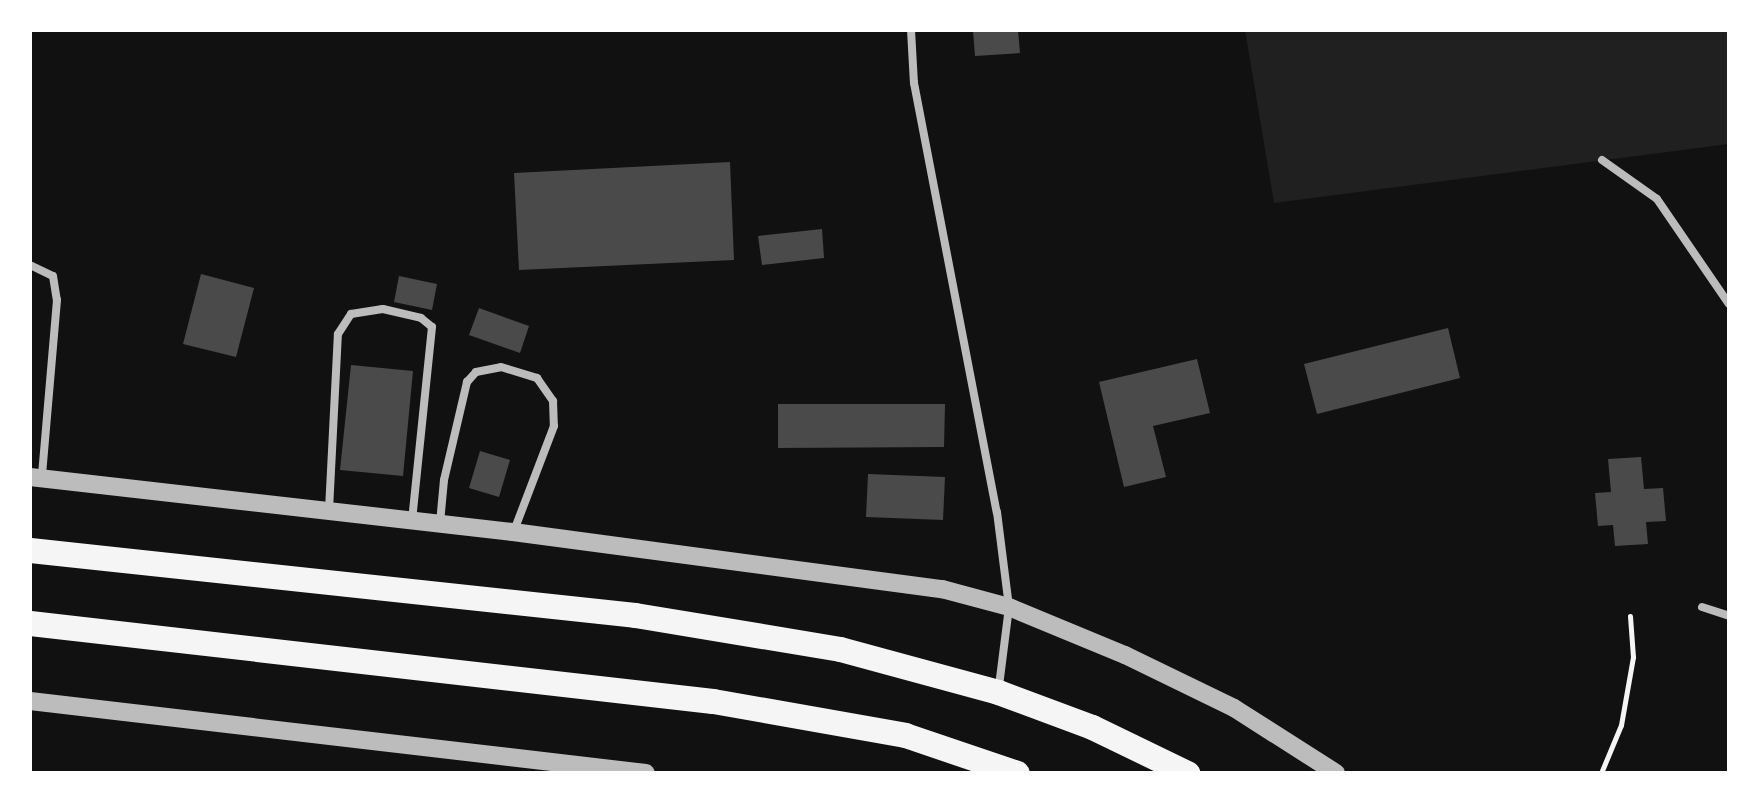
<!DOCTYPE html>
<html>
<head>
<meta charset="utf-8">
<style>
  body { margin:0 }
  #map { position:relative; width:1759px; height:803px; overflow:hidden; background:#111; font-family:Overpass,sans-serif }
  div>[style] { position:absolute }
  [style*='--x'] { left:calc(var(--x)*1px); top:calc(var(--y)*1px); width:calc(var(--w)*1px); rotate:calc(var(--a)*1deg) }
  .green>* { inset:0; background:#202020 }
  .building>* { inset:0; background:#4a4a4a }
  .path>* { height:5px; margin:-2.5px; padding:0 2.5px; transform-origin:2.5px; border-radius:2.5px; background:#f5f5f5 }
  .service>* { height:8px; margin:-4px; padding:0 4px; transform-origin:4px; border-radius:4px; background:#bcbcbc }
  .tertiary>* { height:18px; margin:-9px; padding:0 9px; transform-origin:9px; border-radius:9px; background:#bcbcbc }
  .primary>* { height:25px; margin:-12.5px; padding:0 12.5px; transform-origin:12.5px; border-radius:12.5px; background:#f5f5f5 }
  span { translate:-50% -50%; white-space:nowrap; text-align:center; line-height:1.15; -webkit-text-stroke:9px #fff; paint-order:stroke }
  .frame { position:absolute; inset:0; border:32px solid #fff; pointer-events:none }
</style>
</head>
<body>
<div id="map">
  <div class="green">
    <div style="clip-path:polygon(1245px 30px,1729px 30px,1729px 144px,1274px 203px)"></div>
  </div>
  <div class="building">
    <div style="clip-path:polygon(973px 30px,1018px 30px,1020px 53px,975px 56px)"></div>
    <div style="clip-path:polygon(730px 162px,734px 260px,519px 270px,514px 173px)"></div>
    <div style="clip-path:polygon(822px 229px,824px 258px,762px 265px,758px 236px)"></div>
    <div style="clip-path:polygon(201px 274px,254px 288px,236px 357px,183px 344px)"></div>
    <div style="clip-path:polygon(399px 276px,437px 284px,432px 310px,394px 302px)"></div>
    <div style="clip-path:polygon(479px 308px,529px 326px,520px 353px,469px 335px)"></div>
    <div style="clip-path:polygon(1448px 328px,1460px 378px,1317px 414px,1304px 364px)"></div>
    <div style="clip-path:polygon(1197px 359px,1210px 413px,1153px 426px,1166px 477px,1124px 487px,1099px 382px)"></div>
    <div style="clip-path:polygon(351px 365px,413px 371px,403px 476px,340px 470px)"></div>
    <div style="clip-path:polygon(778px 404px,945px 404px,944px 447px,778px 448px)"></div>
    <div style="clip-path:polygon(480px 451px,510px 460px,499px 497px,469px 488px)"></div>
    <div style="clip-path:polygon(1641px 457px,1644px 489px,1663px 488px,1666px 521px,1646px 522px,1648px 544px,1615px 546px,1613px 525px,1598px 526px,1595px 493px,1611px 492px,1608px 459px)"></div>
    <div style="clip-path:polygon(868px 474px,945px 477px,943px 520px,866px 517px)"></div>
  </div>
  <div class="path">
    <div style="--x:1601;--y:773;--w:52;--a:-67.4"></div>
    <div style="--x:1621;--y:725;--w:69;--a:-80"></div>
    <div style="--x:1633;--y:657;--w:41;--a:-94.2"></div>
  </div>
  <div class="service">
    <div style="--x:911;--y:30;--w:53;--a:86.8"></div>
    <div style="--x:914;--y:83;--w:437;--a:79.1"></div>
    <div style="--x:997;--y:512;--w:96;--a:82.8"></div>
    <div style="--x:1009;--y:607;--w:80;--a:97.2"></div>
    <div style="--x:1602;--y:160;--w:67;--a:35.3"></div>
    <div style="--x:1657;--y:199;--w:127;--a:55.6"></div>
    <div style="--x:30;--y:265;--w:25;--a:26"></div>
    <div style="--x:53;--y:276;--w:24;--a:81"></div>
    <div style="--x:57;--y:300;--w:176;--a:94.9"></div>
    <div style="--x:329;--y:510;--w:176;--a:-87.1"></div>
    <div style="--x:338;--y:334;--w:24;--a:-57"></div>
    <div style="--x:351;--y:314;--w:32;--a:-9"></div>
    <div style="--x:383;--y:309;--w:39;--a:13"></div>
    <div style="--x:421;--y:318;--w:14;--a:39"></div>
    <div style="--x:432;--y:327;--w:194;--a:95.9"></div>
    <div style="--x:440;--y:523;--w:43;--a:-84.7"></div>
    <div style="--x:444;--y:480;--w:101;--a:-76.8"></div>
    <div style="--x:467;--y:382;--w:13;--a:-48"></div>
    <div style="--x:476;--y:372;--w:25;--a:-11"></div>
    <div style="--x:501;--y:367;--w:38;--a:17"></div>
    <div style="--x:537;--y:378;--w:28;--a:55"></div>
    <div style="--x:553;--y:401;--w:25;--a:88"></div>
    <div style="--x:554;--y:426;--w:112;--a:110.9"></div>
    <div style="--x:1702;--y:607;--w:28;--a:18"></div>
  </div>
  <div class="tertiary">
    <div style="--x:30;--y:477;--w:486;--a:6.5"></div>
    <div style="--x:513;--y:532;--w:433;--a:7.6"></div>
    <div style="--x:942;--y:589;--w:69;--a:15"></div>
    <div style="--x:1009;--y:607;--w:126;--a:22.5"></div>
    <div style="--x:1125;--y:655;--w:121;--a:25.9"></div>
    <div style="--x:1234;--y:708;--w:121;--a:32.5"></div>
    <div style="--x:30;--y:701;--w:620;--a:6.67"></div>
  </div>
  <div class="primary">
    <div style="--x:30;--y:550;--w:608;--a:6.13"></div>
    <div style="--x:635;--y:615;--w:208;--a:9.4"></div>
    <div style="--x:840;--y:649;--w:164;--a:15.2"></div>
    <div style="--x:998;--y:692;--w:100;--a:20.4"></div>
    <div style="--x:1092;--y:727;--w:106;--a:25.8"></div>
    <div style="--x:30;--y:623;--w:687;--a:6.52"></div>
    <div style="--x:713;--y:701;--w:195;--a:10"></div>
    <div style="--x:905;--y:735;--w:118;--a:18.7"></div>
  </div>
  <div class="frame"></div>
</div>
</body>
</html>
